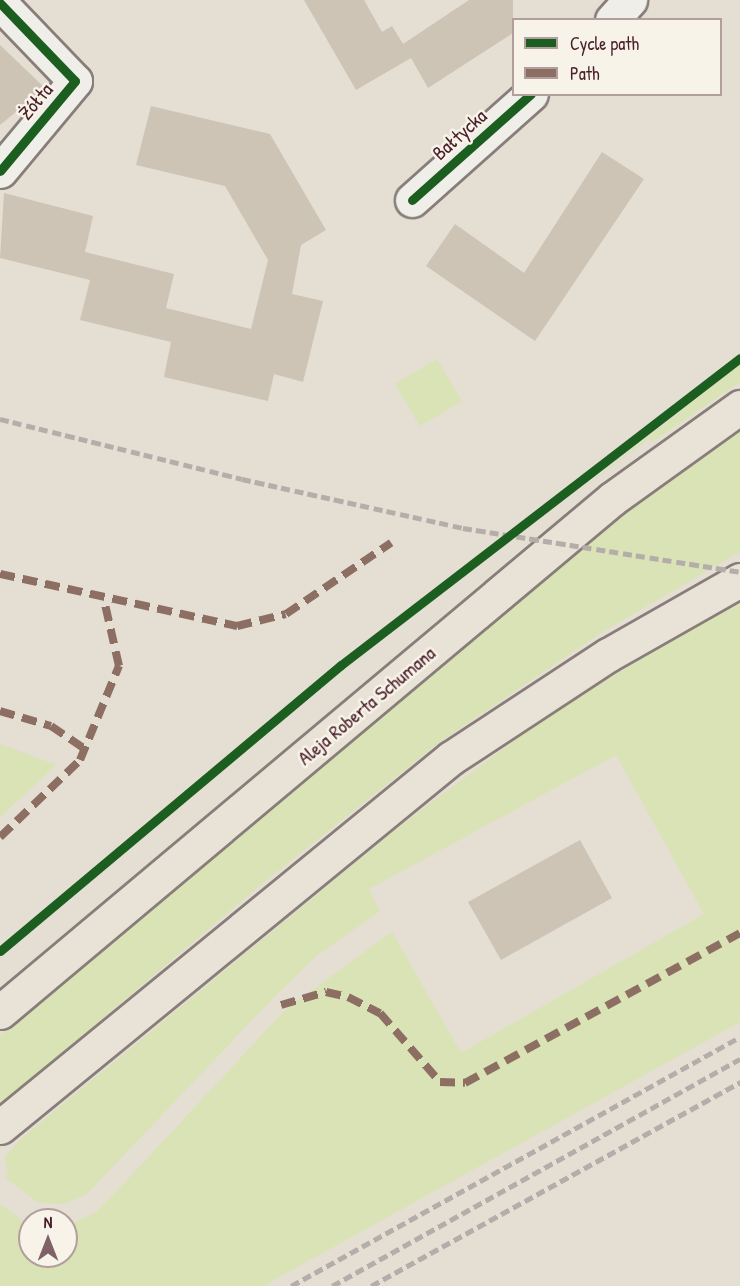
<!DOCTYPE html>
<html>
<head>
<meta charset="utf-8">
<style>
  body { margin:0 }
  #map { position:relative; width:740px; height:1286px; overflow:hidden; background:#e4ded3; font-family:"Patrick Hand",sans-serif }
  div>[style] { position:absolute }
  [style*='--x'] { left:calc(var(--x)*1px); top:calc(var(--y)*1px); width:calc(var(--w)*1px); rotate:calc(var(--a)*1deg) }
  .green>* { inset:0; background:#dae3b5 }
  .building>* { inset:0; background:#cdc4b6 }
  .roads { filter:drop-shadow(2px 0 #887d7a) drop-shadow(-2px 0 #887d7a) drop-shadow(0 2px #887d7a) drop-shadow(0 -2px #887d7a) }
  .minor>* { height:33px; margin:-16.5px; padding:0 16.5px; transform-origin:16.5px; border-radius:16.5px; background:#f0eee9 }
  .major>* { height:33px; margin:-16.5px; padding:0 16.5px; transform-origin:16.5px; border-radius:16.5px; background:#e8e3d6 }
  .rail>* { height:4.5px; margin-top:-2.25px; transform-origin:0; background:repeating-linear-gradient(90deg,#b4adaa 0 9px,transparent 0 13.5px) }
  .quiet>* { height:8px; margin-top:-4px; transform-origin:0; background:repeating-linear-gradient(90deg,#8d6e63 0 15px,transparent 0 23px) }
  .cycleway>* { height:9px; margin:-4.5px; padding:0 4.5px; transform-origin:4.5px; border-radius:4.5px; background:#1b5e20 }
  span { translate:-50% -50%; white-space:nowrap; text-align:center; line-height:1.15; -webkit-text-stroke:5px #f7f3e8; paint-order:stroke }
  .street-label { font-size:20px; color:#4a1f2b }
  .legend { position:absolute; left:512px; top:18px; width:210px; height:78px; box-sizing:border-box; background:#f7f3e8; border:2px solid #b29e9c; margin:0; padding:8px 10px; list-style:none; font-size:18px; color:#4a1f2b }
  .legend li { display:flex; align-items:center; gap:12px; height:30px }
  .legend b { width:30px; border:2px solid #b29e9c }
  .north { position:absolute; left:18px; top:1208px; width:60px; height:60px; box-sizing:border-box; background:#f7f3e8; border:2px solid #b29e9c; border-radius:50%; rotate:0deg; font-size:16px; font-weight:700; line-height:24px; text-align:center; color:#4a1f2b }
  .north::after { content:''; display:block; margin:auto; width:21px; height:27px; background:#806266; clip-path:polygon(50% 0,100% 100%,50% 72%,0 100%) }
</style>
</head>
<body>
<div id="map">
  <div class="green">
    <div style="clip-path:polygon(437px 359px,462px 401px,420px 426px,395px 384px)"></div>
    <div style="clip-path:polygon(740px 364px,740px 382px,652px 442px,649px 439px,580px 491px)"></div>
    <div style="clip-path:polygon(740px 431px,740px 552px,604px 631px,441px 741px,263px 883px,0 1105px,0 1035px,623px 515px)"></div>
    <div style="clip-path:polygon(740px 599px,740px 1022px,263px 1286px,0 1286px,0 1204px,30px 1226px,30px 1256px,66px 1256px,66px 1227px,97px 1211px,115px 1193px,285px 1010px,392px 932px,461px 1053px,704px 914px,616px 755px,369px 889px,380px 911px,318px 955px,276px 995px,87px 1194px,64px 1204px,39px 1203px,4px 1177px,8px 1174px,5px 1157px,22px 1138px,400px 826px,549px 715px)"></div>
    <div style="clip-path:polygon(0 744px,56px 765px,0 817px)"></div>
  </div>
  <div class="building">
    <div style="clip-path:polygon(304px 0,364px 0,382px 32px,392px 26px,405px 47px,403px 44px,469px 0,513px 0,513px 33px,428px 88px,411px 58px,356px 90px)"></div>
    <div style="clip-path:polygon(0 45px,45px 88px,0 125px)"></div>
    <div style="clip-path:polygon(151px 106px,270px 134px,326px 230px,301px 245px,292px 294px,323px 301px,303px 382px,274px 374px,268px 401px,164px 377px,171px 342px,80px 320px,90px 280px,0 258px,4px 193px,93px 216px,85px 252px,174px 274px,166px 308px,251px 329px,268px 260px,225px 186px,136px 165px)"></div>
    <div style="clip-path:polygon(602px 152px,644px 179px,535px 341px,426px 266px,455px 224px,524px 273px)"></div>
    <div style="clip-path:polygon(580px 840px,612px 898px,501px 960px,468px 902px)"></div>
  </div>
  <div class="roads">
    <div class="minor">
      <div style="--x:0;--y:3;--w:108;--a:46.1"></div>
      <div style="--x:75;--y:81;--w:117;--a:129.8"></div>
      <div style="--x:612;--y:20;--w:27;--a:-48"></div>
      <div style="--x:412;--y:200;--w:159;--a:-41.7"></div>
    </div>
    <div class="major">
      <div style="--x:0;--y:1012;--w:799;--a:-39.97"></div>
      <div style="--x:612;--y:499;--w:158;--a:-35.7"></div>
      <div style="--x:0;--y:1127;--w:583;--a:-39.29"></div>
      <div style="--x:451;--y:758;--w:188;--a:-33.3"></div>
      <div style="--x:608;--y:655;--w:152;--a:-29.6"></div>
    </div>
  </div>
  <div class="rail">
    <div style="--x:0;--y:419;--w:249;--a:13.9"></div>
    <div style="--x:242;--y:479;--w:226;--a:12.5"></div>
    <div style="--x:463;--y:528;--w:280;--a:9"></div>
    <div style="--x:291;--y:1286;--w:513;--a:-29.01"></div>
    <div style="--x:332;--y:1286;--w:467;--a:-29.1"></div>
    <div style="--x:371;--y:1286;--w:422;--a:-28.9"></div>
  </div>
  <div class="quiet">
    <div style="--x:0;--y:574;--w:243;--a:12.4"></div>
    <div style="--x:237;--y:626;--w:50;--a:-13.8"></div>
    <div style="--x:286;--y:614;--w:127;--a:-34.1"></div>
    <div style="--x:0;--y:711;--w:53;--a:16.4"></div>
    <div style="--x:51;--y:726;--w:41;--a:34.1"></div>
    <div style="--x:0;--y:837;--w:111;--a:-43.9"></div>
    <div style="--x:80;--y:760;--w:102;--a:-67.5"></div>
    <div style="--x:119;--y:666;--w:68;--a:-102.8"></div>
    <div style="--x:281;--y:1005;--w:47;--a:-16.1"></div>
    <div style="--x:326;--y:992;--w:23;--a:13"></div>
    <div style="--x:348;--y:997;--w:36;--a:27"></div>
    <div style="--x:380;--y:1013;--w:91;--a:49"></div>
    <div style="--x:440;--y:1082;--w:25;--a:2"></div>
    <div style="--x:465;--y:1083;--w:313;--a:-28.6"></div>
  </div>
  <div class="cycleway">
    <div style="--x:0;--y:3;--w:108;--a:46.1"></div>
    <div style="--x:75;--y:81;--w:117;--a:129.8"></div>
    <div style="--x:412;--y:200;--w:159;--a:-41.7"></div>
    <div style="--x:0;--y:951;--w:445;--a:-40"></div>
    <div style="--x:341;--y:665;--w:503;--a:-37.58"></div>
  </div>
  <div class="street-label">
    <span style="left:35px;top:101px;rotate:-50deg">Żółta</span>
    <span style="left:459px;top:134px;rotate:-42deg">Bałtycka</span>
    <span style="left:366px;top:705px;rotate:-40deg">Aleja Roberta Schumana</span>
  </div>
  <ul class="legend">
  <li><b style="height:8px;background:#1b5e20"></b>Cycle path</li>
  <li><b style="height:8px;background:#8d6e63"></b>Path</li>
  </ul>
  <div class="north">N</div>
</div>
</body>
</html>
